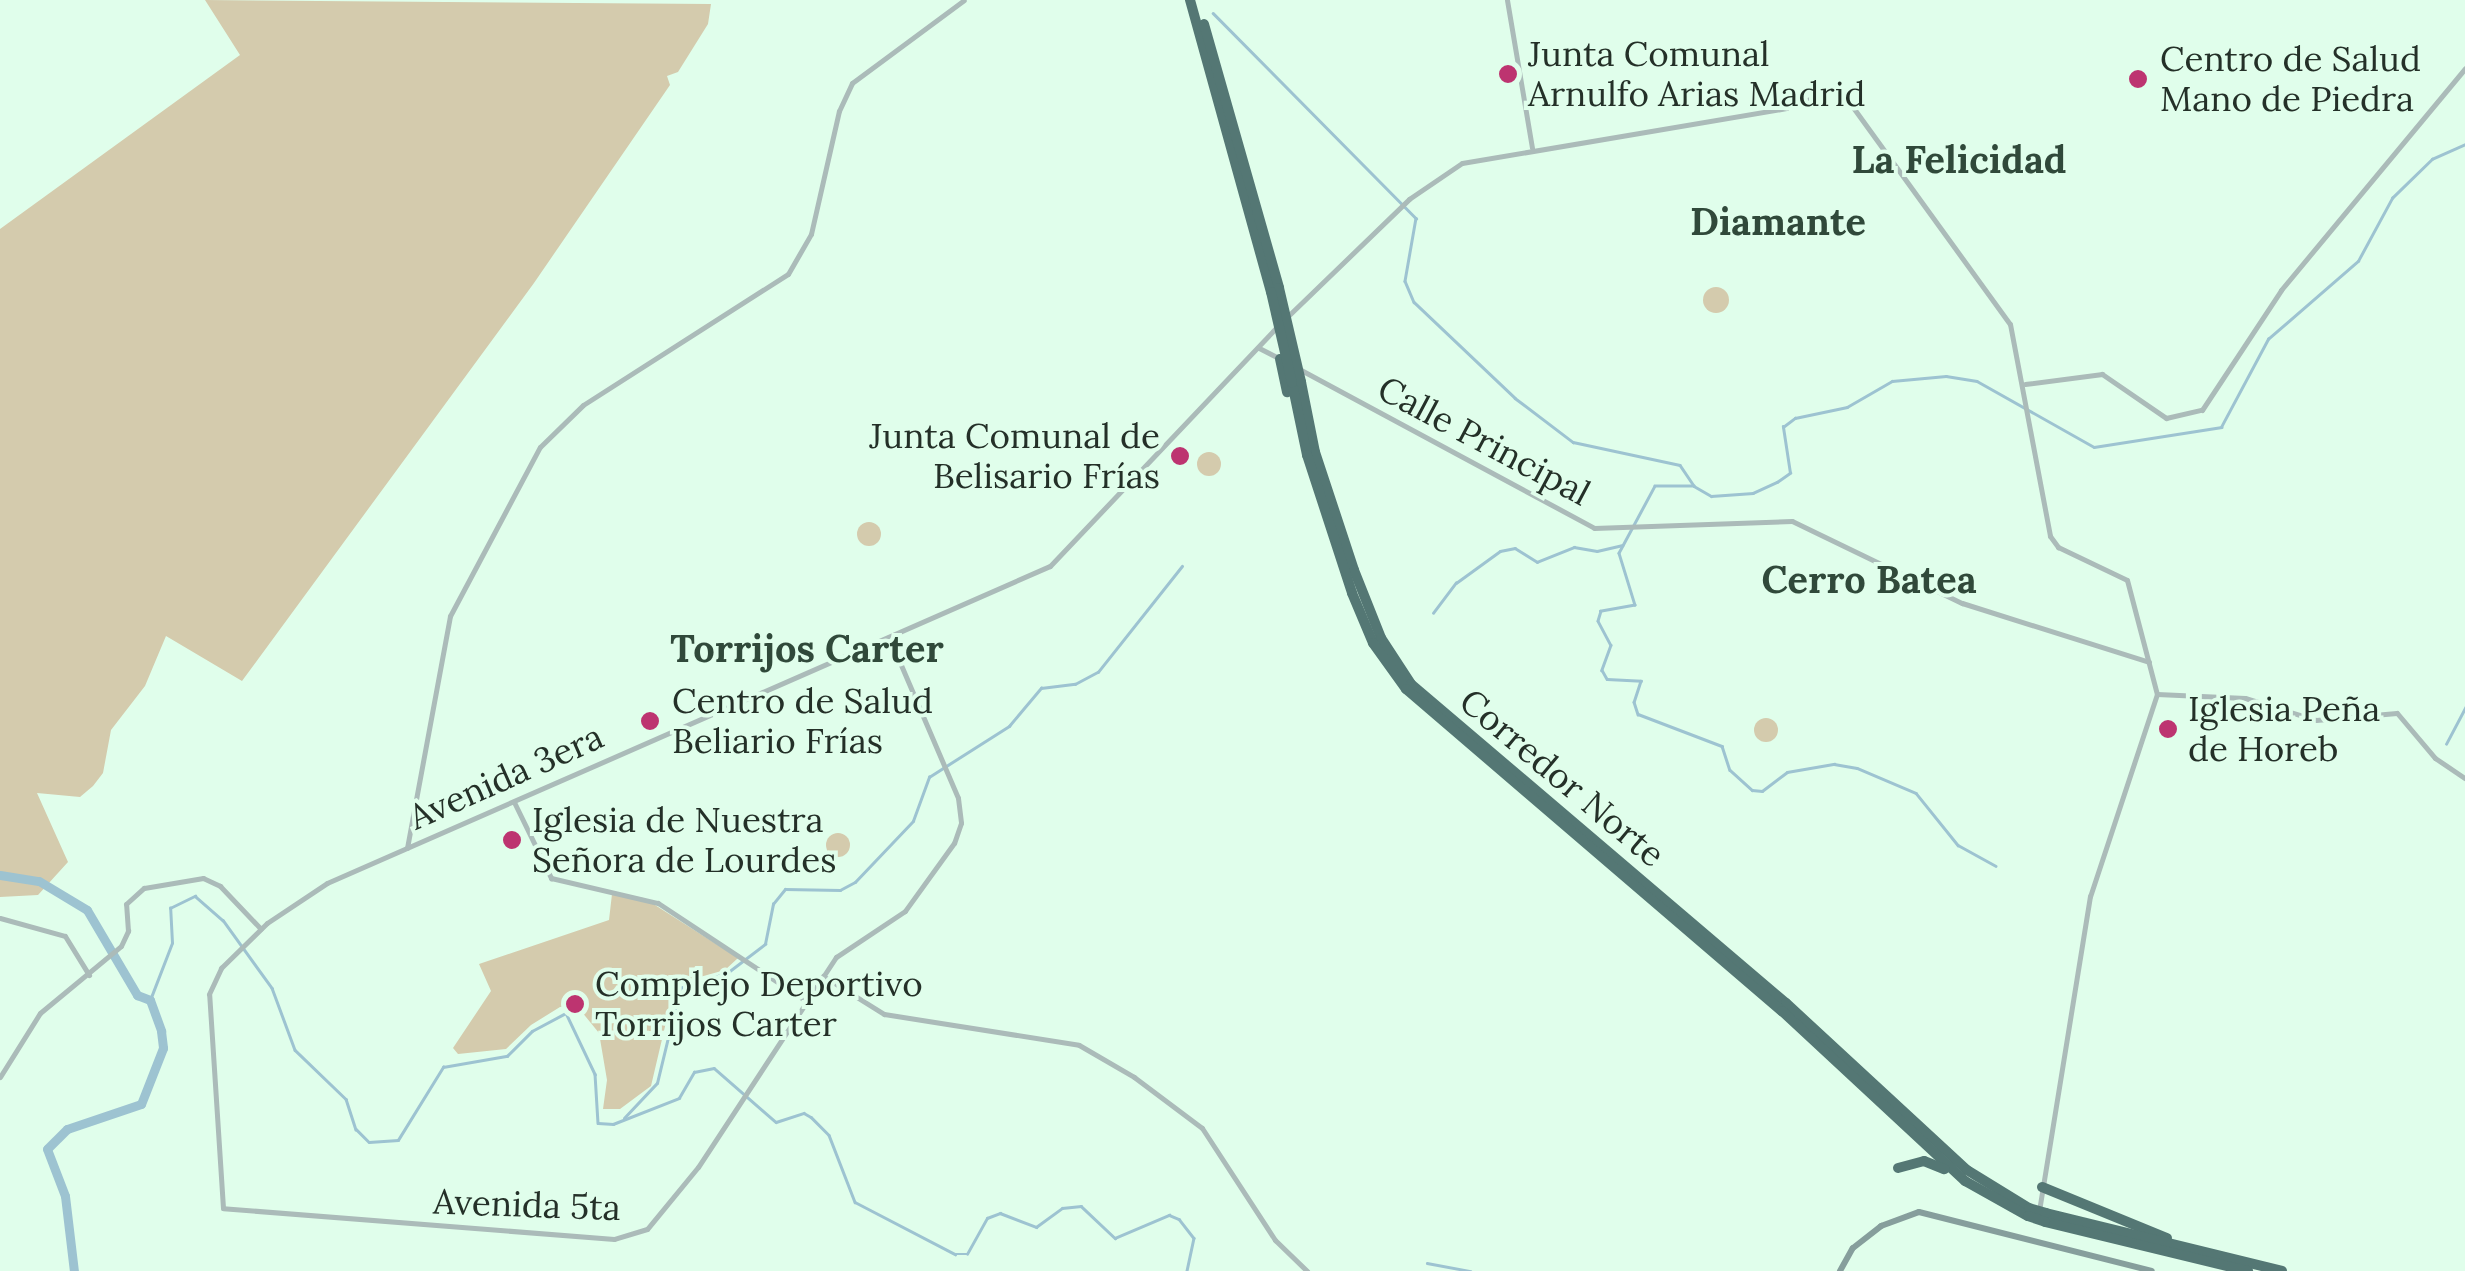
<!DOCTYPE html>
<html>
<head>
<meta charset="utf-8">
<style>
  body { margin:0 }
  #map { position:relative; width:2465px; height:1271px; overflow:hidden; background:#e0feeb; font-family:Lora,serif }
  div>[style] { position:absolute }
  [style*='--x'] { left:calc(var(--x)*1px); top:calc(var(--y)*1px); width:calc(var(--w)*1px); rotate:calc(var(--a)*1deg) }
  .green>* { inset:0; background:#d4cbad }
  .round { border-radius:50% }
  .stream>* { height:2.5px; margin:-1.25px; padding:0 1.25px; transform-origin:1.25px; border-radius:1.25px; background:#9dc3d1 }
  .river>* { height:9px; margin:-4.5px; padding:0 4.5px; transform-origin:4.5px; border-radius:4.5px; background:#9dc3d1 }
  .tertiary>* { height:5px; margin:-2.5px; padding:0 2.5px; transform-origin:2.5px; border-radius:2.5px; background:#abbbb9 }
  .secondary>* { height:6px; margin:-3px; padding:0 3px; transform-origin:3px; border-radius:3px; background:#869e9c }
  .motorway>* { height:10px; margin:-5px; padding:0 5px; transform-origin:5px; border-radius:5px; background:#547774 }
  .motorway-bridge>* { height:10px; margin:-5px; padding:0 5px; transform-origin:5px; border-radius:5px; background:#547774 }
  .dots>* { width:28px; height:28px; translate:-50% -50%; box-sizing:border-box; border:5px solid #e0feeb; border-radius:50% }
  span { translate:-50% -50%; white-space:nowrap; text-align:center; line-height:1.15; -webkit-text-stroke:8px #e0feeb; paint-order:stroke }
  .poi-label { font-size:35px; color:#243028 }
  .left { translate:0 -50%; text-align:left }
  .right { translate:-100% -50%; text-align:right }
  .street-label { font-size:35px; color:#243028 }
  .neighbourhood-label { font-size:38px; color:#30493a; font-weight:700 }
</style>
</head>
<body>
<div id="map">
  <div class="green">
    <div style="clip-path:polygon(205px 0,711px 4px,708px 24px,678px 72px,667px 76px,670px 85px,534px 283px,242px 681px,166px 636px,145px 686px,111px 730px,103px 773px,93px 786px,80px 797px,37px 793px,68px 862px,38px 895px,0 897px,0 229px,240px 55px)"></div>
    <div class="round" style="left:1703px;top:287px;width:26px;height:26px"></div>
    <div class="round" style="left:1197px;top:452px;width:24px;height:24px"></div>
    <div class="round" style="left:857px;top:522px;width:24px;height:24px"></div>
    <div class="round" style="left:1754px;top:718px;width:24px;height:24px"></div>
    <div class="round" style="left:826px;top:833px;width:24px;height:24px"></div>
    <div style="clip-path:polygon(612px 894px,644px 898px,738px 958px,725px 970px,675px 984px,651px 1086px,620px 1109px,603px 1109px,607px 1080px,599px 1033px,577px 1006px,560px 1007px,531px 1025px,506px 1049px,458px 1054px,453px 1048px,491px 991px,479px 964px,609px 920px)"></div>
  </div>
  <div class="stream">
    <div style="--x:1213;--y:13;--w:289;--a:45.3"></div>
    <div style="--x:1416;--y:218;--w:64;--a:99.9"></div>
    <div style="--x:1405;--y:281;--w:23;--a:67"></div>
    <div style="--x:1414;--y:302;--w:139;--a:43.5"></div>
    <div style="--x:1515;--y:398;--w:73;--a:37.2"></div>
    <div style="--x:1573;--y:442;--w:109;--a:12.1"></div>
    <div style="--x:1680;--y:465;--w:25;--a:56"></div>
    <div style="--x:1694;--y:486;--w:20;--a:30"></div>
    <div style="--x:1711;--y:496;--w:42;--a:-4.1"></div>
    <div style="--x:1753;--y:493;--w:26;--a:-25"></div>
    <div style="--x:1777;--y:482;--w:16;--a:-35"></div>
    <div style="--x:1790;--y:473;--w:47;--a:-98.7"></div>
    <div style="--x:1783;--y:427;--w:15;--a:-37"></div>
    <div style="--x:1795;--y:418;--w:53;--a:-11.9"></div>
    <div style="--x:1847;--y:407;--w:52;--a:-30"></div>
    <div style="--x:1892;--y:381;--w:54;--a:-5.3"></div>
    <div style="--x:1946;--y:376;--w:31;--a:9"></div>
    <div style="--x:1977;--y:381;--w:134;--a:29.4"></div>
    <div style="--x:2094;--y:447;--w:129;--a:-8.9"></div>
    <div style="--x:2221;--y:427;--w:100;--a:-61.9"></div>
    <div style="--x:2268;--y:339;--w:119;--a:-40.9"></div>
    <div style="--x:2358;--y:261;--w:72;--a:-61.6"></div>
    <div style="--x:2392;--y:198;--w:56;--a:-44.3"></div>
    <div style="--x:2432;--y:159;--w:36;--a:-24"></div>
    <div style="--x:1694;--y:486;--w:39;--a:180"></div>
    <div style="--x:1655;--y:486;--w:76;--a:118.2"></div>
    <div style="--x:1619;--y:553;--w:54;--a:72.9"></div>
    <div style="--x:1635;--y:605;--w:35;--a:170"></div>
    <div style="--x:1601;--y:611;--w:10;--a:107"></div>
    <div style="--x:1598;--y:621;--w:27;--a:62"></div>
    <div style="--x:1611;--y:645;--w:27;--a:110"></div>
    <div style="--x:1602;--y:670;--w:10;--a:61"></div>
    <div style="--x:1607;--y:679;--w:34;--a:3"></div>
    <div style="--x:1641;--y:681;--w:22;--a:108"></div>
    <div style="--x:1634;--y:702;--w:13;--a:72"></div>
    <div style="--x:1638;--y:714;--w:90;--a:20.9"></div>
    <div style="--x:1722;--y:746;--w:25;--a:72"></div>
    <div style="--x:1730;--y:770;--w:30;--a:42"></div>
    <div style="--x:1752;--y:790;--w:10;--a:6"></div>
    <div style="--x:1762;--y:791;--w:31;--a:-37"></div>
    <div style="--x:1787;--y:772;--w:48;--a:-9.7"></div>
    <div style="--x:1834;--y:764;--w:23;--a:10"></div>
    <div style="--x:1857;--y:768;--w:64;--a:23"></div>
    <div style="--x:1916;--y:793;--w:67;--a:51.1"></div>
    <div style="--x:1958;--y:845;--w:43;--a:28.9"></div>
    <div style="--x:1433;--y:613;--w:38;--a:-53"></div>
    <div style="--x:1456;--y:583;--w:54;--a:-36"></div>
    <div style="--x:1500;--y:551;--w:15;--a:-11"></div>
    <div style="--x:1515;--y:548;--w:26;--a:32"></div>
    <div style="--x:1537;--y:562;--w:40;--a:-22"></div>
    <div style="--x:1574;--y:547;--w:23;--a:10"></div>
    <div style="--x:1597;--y:551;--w:26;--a:-13"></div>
    <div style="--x:2446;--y:744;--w:41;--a:-62.2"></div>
    <div style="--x:150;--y:1000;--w:61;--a:-68.9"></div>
    <div style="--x:172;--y:943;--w:35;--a:-93"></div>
    <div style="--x:170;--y:908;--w:28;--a:-26"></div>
    <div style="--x:195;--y:896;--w:37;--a:41"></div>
    <div style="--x:223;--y:920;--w:84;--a:54.2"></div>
    <div style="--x:272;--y:988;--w:66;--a:69.6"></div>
    <div style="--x:295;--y:1050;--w:71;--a:43.9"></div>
    <div style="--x:346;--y:1099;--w:32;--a:72"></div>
    <div style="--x:356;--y:1129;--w:18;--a:45"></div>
    <div style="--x:369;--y:1142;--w:29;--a:-4"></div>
    <div style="--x:398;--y:1140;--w:86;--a:-58.3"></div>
    <div style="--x:443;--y:1067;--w:65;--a:-9.8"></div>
    <div style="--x:507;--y:1056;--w:35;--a:-45"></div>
    <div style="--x:532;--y:1031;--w:38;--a:-28"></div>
    <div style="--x:566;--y:1013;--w:68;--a:64.6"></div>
    <div style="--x:595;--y:1074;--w:49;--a:86.5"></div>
    <div style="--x:598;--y:1123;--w:15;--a:4"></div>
    <div style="--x:613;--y:1124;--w:71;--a:-21.5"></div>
    <div style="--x:679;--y:1098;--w:30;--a:-60"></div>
    <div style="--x:694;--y:1072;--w:20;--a:-11"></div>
    <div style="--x:714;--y:1068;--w:82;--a:41.1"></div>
    <div style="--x:776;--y:1122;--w:29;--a:-18"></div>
    <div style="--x:804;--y:1113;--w:8;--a:30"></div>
    <div style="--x:811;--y:1117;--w:25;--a:45"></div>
    <div style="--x:829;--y:1135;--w:72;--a:68.8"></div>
    <div style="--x:855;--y:1202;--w:113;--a:27.5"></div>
    <div style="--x:955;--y:1254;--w:12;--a:0"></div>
    <div style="--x:967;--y:1254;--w:41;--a:-60.9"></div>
    <div style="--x:987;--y:1218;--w:14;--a:-21"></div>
    <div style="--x:1000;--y:1213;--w:39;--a:21"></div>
    <div style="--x:1036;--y:1227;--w:32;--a:-36"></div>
    <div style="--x:1062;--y:1208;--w:19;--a:-6"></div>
    <div style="--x:1081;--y:1206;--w:47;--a:43.3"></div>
    <div style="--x:1115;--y:1238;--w:59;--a:-23.1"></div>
    <div style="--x:1169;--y:1215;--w:11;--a:22"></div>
    <div style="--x:1179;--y:1219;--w:24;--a:52"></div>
    <div style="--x:1194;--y:1238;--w:34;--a:102"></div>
    <div style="--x:624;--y:1118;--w:48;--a:-46.7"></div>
    <div style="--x:657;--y:1083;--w:98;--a:-76.4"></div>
    <div style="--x:680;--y:988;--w:49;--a:-17.7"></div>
    <div style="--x:727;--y:973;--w:48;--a:-37.3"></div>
    <div style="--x:765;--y:944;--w:41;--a:-78.7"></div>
    <div style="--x:773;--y:904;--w:19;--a:-51"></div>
    <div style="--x:785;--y:889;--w:55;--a:1"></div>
    <div style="--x:840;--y:890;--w:17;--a:-28"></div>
    <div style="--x:855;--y:882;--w:84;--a:-46.4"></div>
    <div style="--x:913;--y:821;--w:47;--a:-70"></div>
    <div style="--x:929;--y:777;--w:95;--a:-32.5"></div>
    <div style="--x:1009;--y:726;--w:50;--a:-49.9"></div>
    <div style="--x:1041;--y:688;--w:34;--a:-7"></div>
    <div style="--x:1075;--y:684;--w:26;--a:-28"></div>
    <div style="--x:1098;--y:672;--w:135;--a:-51.6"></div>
    <div style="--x:1427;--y:1263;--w:44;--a:10.5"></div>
  </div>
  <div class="river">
    <div style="--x:0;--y:875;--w:39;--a:9"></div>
    <div style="--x:39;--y:881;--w:56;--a:31.1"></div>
    <div style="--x:87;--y:910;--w:99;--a:59.5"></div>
    <div style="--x:137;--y:995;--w:14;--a:21"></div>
    <div style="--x:150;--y:1000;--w:33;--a:70"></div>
    <div style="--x:161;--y:1031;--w:17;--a:83"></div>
    <div style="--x:163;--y:1048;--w:60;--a:111.4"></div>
    <div style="--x:141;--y:1104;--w:78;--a:161.3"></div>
    <div style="--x:67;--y:1129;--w:28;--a:135"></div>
    <div style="--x:47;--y:1149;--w:50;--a:69"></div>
    <div style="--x:65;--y:1196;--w:76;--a:83.2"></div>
  </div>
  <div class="tertiary">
    <div style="--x:1507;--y:0;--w:150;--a:80.4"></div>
    <div style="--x:1287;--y:317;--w:170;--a:-44"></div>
    <div style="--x:1409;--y:199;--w:64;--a:-34.2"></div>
    <div style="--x:1462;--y:163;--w:329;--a:-9.6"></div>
    <div style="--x:1786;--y:108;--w:57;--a:-20.7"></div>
    <div style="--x:1839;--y:88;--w:291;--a:54.1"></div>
    <div style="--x:2010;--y:324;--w:216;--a:79.3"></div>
    <div style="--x:2050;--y:536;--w:14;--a:54"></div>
    <div style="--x:2058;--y:547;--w:76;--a:25.6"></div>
    <div style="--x:2127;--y:580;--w:118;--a:75.3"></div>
    <div style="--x:2157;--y:694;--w:213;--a:108.3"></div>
    <div style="--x:2090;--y:896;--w:319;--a:99.2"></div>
    <div style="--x:1259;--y:348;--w:22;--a:27"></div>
    <div style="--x:1301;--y:370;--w:333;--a:28.3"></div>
    <div style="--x:1594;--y:528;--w:198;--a:-2"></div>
    <div style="--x:1792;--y:521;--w:189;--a:25.8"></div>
    <div style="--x:1962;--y:603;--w:196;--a:17.5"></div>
    <div style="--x:2025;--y:384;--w:78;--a:-7.4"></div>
    <div style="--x:2102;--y:374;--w:78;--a:34.5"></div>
    <div style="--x:2166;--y:418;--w:37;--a:-13"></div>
    <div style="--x:2202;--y:410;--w:144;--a:-56.6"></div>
    <div style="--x:2281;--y:290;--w:288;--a:-50.3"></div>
    <div style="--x:889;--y:637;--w:175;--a:66.8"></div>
    <div style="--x:958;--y:798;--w:25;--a:83"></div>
    <div style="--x:961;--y:823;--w:21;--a:109"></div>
    <div style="--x:954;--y:843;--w:84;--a:125.8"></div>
    <div style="--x:905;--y:911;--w:83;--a:146.3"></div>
    <div style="--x:836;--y:957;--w:251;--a:123.3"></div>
    <div style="--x:698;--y:1167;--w:80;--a:129.4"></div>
    <div style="--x:647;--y:1229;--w:34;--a:163"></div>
    <div style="--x:614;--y:1239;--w:392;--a:-175.5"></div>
    <div style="--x:223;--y:1208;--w:214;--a:-93.7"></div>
    <div style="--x:209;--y:994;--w:29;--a:-65"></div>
    <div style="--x:221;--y:968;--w:64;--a:-44.4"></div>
    <div style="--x:267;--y:923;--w:72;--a:-33.7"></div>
    <div style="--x:327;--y:883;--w:789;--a:-23.68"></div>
    <div style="--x:1050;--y:566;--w:328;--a:-46.5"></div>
    <div style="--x:2157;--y:694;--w:88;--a:2.6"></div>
    <div style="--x:2245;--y:698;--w:74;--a:17.2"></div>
    <div style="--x:2316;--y:720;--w:81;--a:-4.9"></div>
    <div style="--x:2397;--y:713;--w:59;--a:49.8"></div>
    <div style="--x:2435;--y:758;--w:36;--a:34"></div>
    <div style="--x:514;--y:802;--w:85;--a:64"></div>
    <div style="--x:551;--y:878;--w:110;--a:13.2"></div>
    <div style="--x:658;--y:903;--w:178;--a:33.5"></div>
    <div style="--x:407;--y:848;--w:236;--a:-79.5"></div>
    <div style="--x:450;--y:616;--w:191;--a:-62"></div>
    <div style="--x:540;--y:447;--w:60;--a:-44.3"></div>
    <div style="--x:583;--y:405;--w:243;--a:-32.6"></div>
    <div style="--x:788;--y:274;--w:46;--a:-60.1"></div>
    <div style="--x:811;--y:234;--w:126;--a:-77.2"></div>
    <div style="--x:839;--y:111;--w:31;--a:-65"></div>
    <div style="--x:852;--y:83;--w:139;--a:-36.5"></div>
    <div style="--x:0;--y:918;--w:67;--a:15.5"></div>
    <div style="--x:65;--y:936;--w:46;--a:58.4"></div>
    <div style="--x:823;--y:976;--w:72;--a:31.9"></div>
    <div style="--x:884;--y:1014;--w:197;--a:9"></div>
    <div style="--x:1079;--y:1045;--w:64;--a:30.2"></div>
    <div style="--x:1134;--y:1077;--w:85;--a:36.9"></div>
    <div style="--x:1202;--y:1128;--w:134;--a:56.9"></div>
    <div style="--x:1275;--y:1240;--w:45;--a:44.1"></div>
    <div style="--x:0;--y:1077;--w:75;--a:-58"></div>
    <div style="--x:40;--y:1013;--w:105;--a:-39.6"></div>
    <div style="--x:121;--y:946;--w:17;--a:-65"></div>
    <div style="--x:128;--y:931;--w:27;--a:-94"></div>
    <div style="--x:126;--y:904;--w:24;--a:-42"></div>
    <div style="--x:144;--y:888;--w:60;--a:-9.6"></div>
    <div style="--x:203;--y:878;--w:19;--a:25"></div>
    <div style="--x:220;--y:886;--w:59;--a:46.4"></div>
  </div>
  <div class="secondary">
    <div style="--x:1840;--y:1271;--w:26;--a:-61"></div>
    <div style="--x:1853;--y:1248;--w:36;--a:-38"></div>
    <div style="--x:1881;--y:1226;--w:40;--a:-20.2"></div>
    <div style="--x:1919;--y:1212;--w:240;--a:14.2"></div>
  </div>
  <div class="motorway">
    <div style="--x:1190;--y:0;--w:303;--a:74.5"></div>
    <div style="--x:1204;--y:24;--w:274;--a:74.1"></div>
    <div style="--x:1280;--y:359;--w:34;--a:78"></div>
    <div style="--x:1301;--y:382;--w:71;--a:78.7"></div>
    <div style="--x:1315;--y:452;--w:124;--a:71.7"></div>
    <div style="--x:1354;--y:570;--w:73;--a:68.3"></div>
    <div style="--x:1381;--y:638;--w:55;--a:56.9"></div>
    <div style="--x:1411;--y:684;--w:492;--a:40.4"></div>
    <div style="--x:1786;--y:1003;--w:246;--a:42.7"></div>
    <div style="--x:1967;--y:1170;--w:73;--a:31.5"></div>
    <div style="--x:1292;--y:383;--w:74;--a:78.2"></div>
    <div style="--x:1307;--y:455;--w:145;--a:71.9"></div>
    <div style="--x:1352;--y:593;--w:54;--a:67.2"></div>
    <div style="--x:1373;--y:643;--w:57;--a:54.3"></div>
    <div style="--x:1406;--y:689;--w:495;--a:40.6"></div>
    <div style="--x:1782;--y:1011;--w:250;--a:42.9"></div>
    <div style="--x:1965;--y:1181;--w:72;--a:29.1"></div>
    <div style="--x:1898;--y:1168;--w:27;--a:-15"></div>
    <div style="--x:1924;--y:1161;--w:22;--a:22"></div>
    <div style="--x:2042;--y:1187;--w:135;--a:22.2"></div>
    <div style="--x:2046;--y:1213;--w:243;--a:13.8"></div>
    <div style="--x:2045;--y:1222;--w:209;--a:13.6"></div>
  </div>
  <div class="motorway-bridge">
    <div style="--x:1279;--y:288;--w:97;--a:76.8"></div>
    <div style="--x:1271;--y:292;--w:93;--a:77"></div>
    <div style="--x:2029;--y:1208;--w:18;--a:16"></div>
    <div style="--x:2028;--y:1216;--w:18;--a:19"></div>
  </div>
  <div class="dots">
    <div style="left:1508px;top:74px;background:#bd3470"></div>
    <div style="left:2138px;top:79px;background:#bd3470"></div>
    <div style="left:1180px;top:456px;background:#bd3470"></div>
    <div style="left:650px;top:721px;background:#bd3470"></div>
    <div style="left:2168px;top:729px;background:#bd3470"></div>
    <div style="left:512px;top:840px;background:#bd3470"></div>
    <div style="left:575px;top:1004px;background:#bd3470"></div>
  </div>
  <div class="poi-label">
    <span class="left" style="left:1528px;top:74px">Junta Comunal<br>Arnulfo Arias Madrid</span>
    <span class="left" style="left:2160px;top:79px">Centro de Salud<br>Mano de Piedra</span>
    <span class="right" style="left:1160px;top:456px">Junta Comunal de<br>Belisario Frías</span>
    <span class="left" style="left:672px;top:721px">Centro de Salud<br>Beliario Frías</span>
    <span class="left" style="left:2188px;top:729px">Iglesia Peña<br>de Horeb</span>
    <span class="left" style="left:532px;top:840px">Iglesia de Nuestra<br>Señora de Lourdes</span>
    <span class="left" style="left:595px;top:1004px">Complejo Deportivo<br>Torrijos Carter</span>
  </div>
  <div class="street-label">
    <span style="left:1484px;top:441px;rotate:28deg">Calle Principal</span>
    <span style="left:506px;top:777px;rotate:-24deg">Avenida 3era</span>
    <span style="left:1562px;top:778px;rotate:40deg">Corredor Norte</span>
    <span style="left:527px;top:1205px;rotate:2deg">Avenida 5ta</span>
  </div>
  <div class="neighbourhood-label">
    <span style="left:1959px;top:160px">La Felicidad</span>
    <span style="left:1778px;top:222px">Diamante</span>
    <span style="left:1869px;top:580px">Cerro Batea</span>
    <span style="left:807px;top:649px">Torrijos Carter</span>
  </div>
</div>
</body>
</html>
